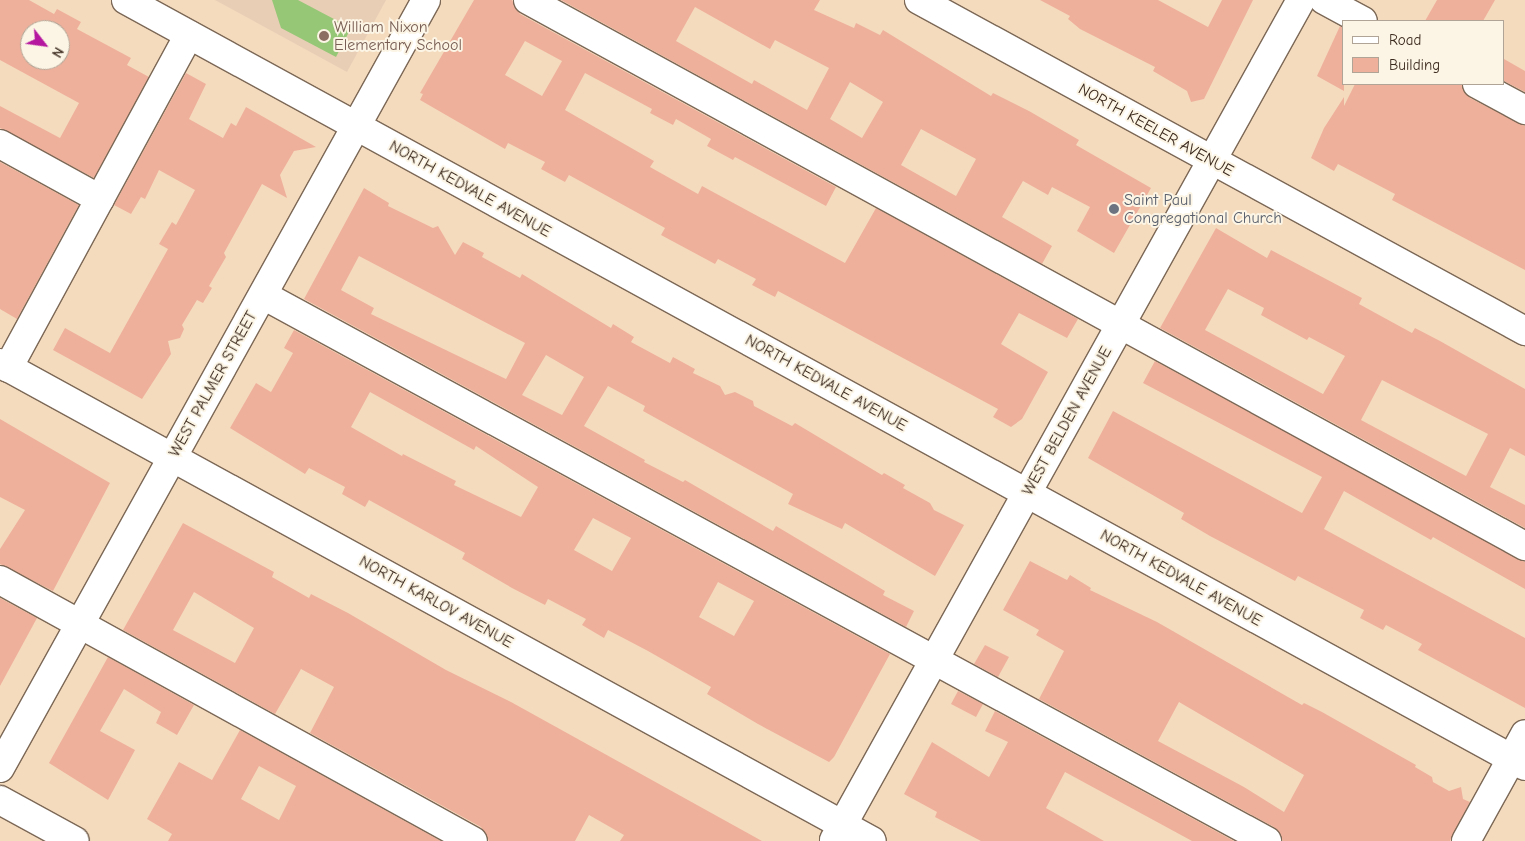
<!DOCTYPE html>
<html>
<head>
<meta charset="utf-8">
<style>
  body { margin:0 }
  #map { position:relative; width:1525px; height:841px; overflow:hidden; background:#f4dbbe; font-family:"Comic Neue",sans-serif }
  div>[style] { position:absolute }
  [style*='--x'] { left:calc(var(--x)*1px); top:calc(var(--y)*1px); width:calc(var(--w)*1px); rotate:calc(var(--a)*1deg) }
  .built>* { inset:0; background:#e9ceb6 }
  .green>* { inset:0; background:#96c777 }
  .building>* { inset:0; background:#efb09b }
  .roads { filter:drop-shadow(1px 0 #7c6856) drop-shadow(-1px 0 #7c6856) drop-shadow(0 1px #7c6856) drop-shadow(0 -1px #7c6856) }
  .minor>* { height:28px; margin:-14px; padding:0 14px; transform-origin:14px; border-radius:14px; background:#fff }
  .dots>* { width:14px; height:14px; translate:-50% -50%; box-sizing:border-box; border:2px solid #fcf5e5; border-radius:50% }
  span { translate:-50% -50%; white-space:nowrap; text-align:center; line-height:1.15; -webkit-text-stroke:4px #fcf5e5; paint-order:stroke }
  .education-label { font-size:16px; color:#785e54 }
  .left { translate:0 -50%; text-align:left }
  .street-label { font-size:16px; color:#3b2a1e }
  .worship-label { font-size:16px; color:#5b616d }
  .legend { position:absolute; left:1342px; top:20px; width:162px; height:65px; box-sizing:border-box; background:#fcf5e5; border:1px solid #afa495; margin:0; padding:6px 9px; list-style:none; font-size:15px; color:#3b2a1e }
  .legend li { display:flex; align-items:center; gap:10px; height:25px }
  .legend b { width:25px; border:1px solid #afa495 }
  .north { position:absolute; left:20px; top:20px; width:50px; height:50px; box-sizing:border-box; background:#fcf5e5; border:1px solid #afa495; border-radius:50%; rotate:120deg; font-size:14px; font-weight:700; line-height:20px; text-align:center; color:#3b2a1e }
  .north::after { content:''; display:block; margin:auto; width:18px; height:22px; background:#b5179e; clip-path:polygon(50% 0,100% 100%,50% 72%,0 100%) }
</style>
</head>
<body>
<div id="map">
  <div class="built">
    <div style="clip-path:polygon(215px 0,386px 0,347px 72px)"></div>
  </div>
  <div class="green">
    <div style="clip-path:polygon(272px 0,298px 0,351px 28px,336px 57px,281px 28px)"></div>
  </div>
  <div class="building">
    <div style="clip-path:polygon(evenodd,0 0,29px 0,54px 14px,57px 9px,81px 22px,77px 29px,131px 58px,127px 65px,149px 77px,94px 178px,0 128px,0 106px,60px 138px,79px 103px,0 60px,0 0,30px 30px,60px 30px,60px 60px,30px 60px,30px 30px)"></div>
    <div style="clip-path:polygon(evenodd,474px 0,512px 0,520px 14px,836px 187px,826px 206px,735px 157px,733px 160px,707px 146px,711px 139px,676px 119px,673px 125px,650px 113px,652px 109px,585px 73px,565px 110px,654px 161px,650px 167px,698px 194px,702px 186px,845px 263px,876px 208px,1078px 319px,1067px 338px,1019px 313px,1001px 344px,1048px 372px,1022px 419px,1011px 427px,993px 417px,998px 409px,778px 291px,775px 297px,752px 285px,756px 279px,718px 259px,715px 264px,661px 235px,665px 228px,569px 175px,565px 182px,541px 169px,545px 162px,508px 143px,505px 149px,420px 100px,423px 94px,420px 93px,474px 0,525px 41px,562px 61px,542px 96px,505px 75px,525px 41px)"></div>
    <div style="clip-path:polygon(evenodd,561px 0,820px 0,814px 10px,854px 28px,856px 23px,880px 35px,883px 30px,991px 96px,993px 93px,1029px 111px,1079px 140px,1076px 145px,1151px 188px,1114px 253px,1077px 231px,1090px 207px,1052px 187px,1048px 195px,1023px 181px,1002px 217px,1052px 246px,1042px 264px,561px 0,695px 7px,770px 49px,775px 40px,829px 68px,807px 110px,754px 80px,752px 84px,676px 41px,695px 7px,561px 0,850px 82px,883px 102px,862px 138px,830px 119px,850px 82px,561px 0,921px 129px,976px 159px,956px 196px,901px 165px,921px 129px)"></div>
    <div style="clip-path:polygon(1040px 0,1158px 0,1208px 27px,1222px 0,1253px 0,1204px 99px,1191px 102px,1187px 91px,1153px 71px,1155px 67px,1080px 29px,1068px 19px,1070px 16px)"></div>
    <div style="clip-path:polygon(1437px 0,1495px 0,1483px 21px,1425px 21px)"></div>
    <div style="clip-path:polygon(1340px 26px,1344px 28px,1344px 91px,1317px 76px)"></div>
    <div style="clip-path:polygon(1504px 59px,1525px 71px,1525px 92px,1504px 81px)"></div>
    <div style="clip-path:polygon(186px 73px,206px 84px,189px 119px,223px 138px,231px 123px,236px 126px,246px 107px,316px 147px,294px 151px,280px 175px,287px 198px,262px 184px,224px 253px,226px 257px,209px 286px,212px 288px,203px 303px,197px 300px,182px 325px,184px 329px,180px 338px,168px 341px,171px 354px,142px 399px,53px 350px,65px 328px,110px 353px,168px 249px,159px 244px,172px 222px,176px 225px,195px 190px,159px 170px,145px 199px,141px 197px,131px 214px,114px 205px)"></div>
    <div style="clip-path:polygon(1355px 84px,1461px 84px,1470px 98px,1525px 126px,1525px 270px,1392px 200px,1395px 194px,1338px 164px,1334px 171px,1311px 158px,1324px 128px,1344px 97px,1344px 106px)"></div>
    <div style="clip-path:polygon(0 162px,79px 205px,17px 319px,0 309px)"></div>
    <div style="clip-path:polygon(evenodd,364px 188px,389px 203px,388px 206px,433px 228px,438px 226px,455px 255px,463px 242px,484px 253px,482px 257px,520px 278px,522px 274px,611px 328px,613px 324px,634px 337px,631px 342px,670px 363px,673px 357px,695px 369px,693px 373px,720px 386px,725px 395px,735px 392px,753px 401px,754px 406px,792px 426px,795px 423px,882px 475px,884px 473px,905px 485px,903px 488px,930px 503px,934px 510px,964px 525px,935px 576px,845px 523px,842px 529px,788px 504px,793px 494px,643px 411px,645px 406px,608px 386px,584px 426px,645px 460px,644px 462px,683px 482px,685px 480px,773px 531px,776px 526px,885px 591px,883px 595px,914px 611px,906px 627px,304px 299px,364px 188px,359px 256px,525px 343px,506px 379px,371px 314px,374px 308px,341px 290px,359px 256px,364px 188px,546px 355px,584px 377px,562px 415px,522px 395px,546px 355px)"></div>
    <div style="clip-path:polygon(evenodd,1216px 228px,1267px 258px,1271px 250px,1362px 298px,1359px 304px,1412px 333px,1415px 328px,1440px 341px,1525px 389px,1525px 456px,1510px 448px,1490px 487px,1525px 505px,1525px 528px,1160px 328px,1216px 228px,1228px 289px,1264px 308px,1261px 315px,1307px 340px,1309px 337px,1345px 356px,1323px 394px,1205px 330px,1228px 289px,1216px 228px,1382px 380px,1488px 434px,1466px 476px,1361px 420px,1382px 380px)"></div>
    <div style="clip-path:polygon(evenodd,294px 330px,890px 654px,834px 757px,829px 762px,758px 724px,707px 694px,711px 687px,648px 651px,608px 630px,604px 638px,582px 625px,586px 619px,548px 599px,545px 605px,512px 588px,462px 559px,465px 553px,369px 500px,365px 507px,342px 494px,345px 487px,309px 468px,305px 474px,230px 428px,256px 383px,271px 392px,293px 353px,284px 348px,294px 330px,370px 392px,474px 450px,476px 446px,538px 487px,521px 517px,454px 485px,456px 481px,403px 454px,402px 456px,351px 427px,370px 392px,294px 330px,593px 518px,631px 538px,612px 571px,574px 550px,593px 518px,294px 330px,718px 582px,754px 601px,734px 636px,699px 617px,718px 582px)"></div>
    <div style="clip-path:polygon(1155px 361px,1525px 562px,1525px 589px,1433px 537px,1431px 540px,1344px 491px,1324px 529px,1525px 638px,1525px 708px,1418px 650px,1422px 644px,1386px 625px,1383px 630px,1360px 618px,1364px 610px,1298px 576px,1295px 581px,1210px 536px,1181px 519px,1184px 513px,1088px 458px,1113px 411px,1302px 513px,1322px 477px,1143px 383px)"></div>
    <div style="clip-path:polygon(0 419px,110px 483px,53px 591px,0 564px,0 549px,25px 510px,0 497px)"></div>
    <div style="clip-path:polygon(evenodd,183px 523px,274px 572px,272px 577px,309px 598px,311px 594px,348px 613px,446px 670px,511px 702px,762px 841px,620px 841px,624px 835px,589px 815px,575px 841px,489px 841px,481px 827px,310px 733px,334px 687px,301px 669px,275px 714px,123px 630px,183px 523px,194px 592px,254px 628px,235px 663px,173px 630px,194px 592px)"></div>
    <div style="clip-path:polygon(evenodd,1030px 561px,1067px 580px,1070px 575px,1091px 588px,1090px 590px,1157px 622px,1302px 705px,1304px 703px,1322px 712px,1416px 765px,1415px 767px,1432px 777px,1433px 782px,1449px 791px,1461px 787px,1463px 799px,1470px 802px,1450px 841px,1283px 841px,1274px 827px,1039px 699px,1064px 651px,1036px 635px,1039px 630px,1003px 610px,1030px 561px,1179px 702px,1304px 775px,1284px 812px,1244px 787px,1158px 741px,1179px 702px)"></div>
    <div style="clip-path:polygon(0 598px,37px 618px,0 686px)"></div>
    <div style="clip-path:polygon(985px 645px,1009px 657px,998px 677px,974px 664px)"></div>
    <div style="clip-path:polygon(108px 657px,194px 705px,177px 735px,156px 723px,161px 712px,124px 689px,100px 731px,135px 750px,108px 800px,49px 763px)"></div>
    <div style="clip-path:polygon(958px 691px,983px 704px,976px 717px,951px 704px)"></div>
    <div style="clip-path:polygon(995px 711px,1234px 841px,1192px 841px,1065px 772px,1046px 808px,1104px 841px,981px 841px,935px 817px,937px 812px,904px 794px,932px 742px,989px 777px,1008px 742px,985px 731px)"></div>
    <div style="clip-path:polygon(evenodd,240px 730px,441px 841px,168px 841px,172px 834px,147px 819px,179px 762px,212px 780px,240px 730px,259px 766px,296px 786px,279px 820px,241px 799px,259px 766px)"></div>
  </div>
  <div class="roads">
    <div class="minor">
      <div style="--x:126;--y:0;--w:1595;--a:28.7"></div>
      <div style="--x:528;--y:0;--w:1137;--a:28.71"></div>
      <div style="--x:919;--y:0;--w:691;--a:28.64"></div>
      <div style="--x:1324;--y:0;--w:44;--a:28.3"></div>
      <div style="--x:1477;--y:84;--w:55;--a:28.4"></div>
      <div style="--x:0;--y:144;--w:114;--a:28.8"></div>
      <div style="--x:263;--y:295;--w:1143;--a:28.54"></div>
      <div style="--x:0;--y:363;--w:994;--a:28.73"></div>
      <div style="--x:8;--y:368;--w:379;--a:-61.5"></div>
      <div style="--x:0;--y:580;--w:540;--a:28.89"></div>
      <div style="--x:0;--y:768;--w:878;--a:-60.98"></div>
      <div style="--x:0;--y:800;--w:85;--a:28.7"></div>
      <div style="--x:834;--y:840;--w:961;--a:-60.93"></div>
      <div style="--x:1466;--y:841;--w:122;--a:-61.1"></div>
    </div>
  </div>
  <div class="dots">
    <div style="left:324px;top:36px;background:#8d6e63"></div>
    <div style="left:1114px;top:209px;background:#6b7280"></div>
  </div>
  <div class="education-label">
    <span class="left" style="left:334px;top:36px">William Nixon<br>Elementary School</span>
  </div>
  <div class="street-label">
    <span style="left:1156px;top:130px;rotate:29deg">NORTH KEELER AVENUE</span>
    <span style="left:470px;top:189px;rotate:29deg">NORTH KEDVALE AVENUE</span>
    <span style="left:826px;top:383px;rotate:29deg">NORTH KEDVALE AVENUE</span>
    <span style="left:213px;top:384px;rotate:-61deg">WEST PALMER STREET</span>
    <span style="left:1067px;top:421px;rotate:-61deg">WEST BELDEN AVENUE</span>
    <span style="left:1181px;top:578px;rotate:29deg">NORTH KEDVALE AVENUE</span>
    <span style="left:436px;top:602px;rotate:29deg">NORTH KARLOV AVENUE</span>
  </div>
  <div class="worship-label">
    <span class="left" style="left:1124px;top:209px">Saint Paul<br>Congregational Church</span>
  </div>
  <ul class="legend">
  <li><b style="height:6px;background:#fff"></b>Road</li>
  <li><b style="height:14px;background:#efb09b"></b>Building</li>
  </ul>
  <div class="north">N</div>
</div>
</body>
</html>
